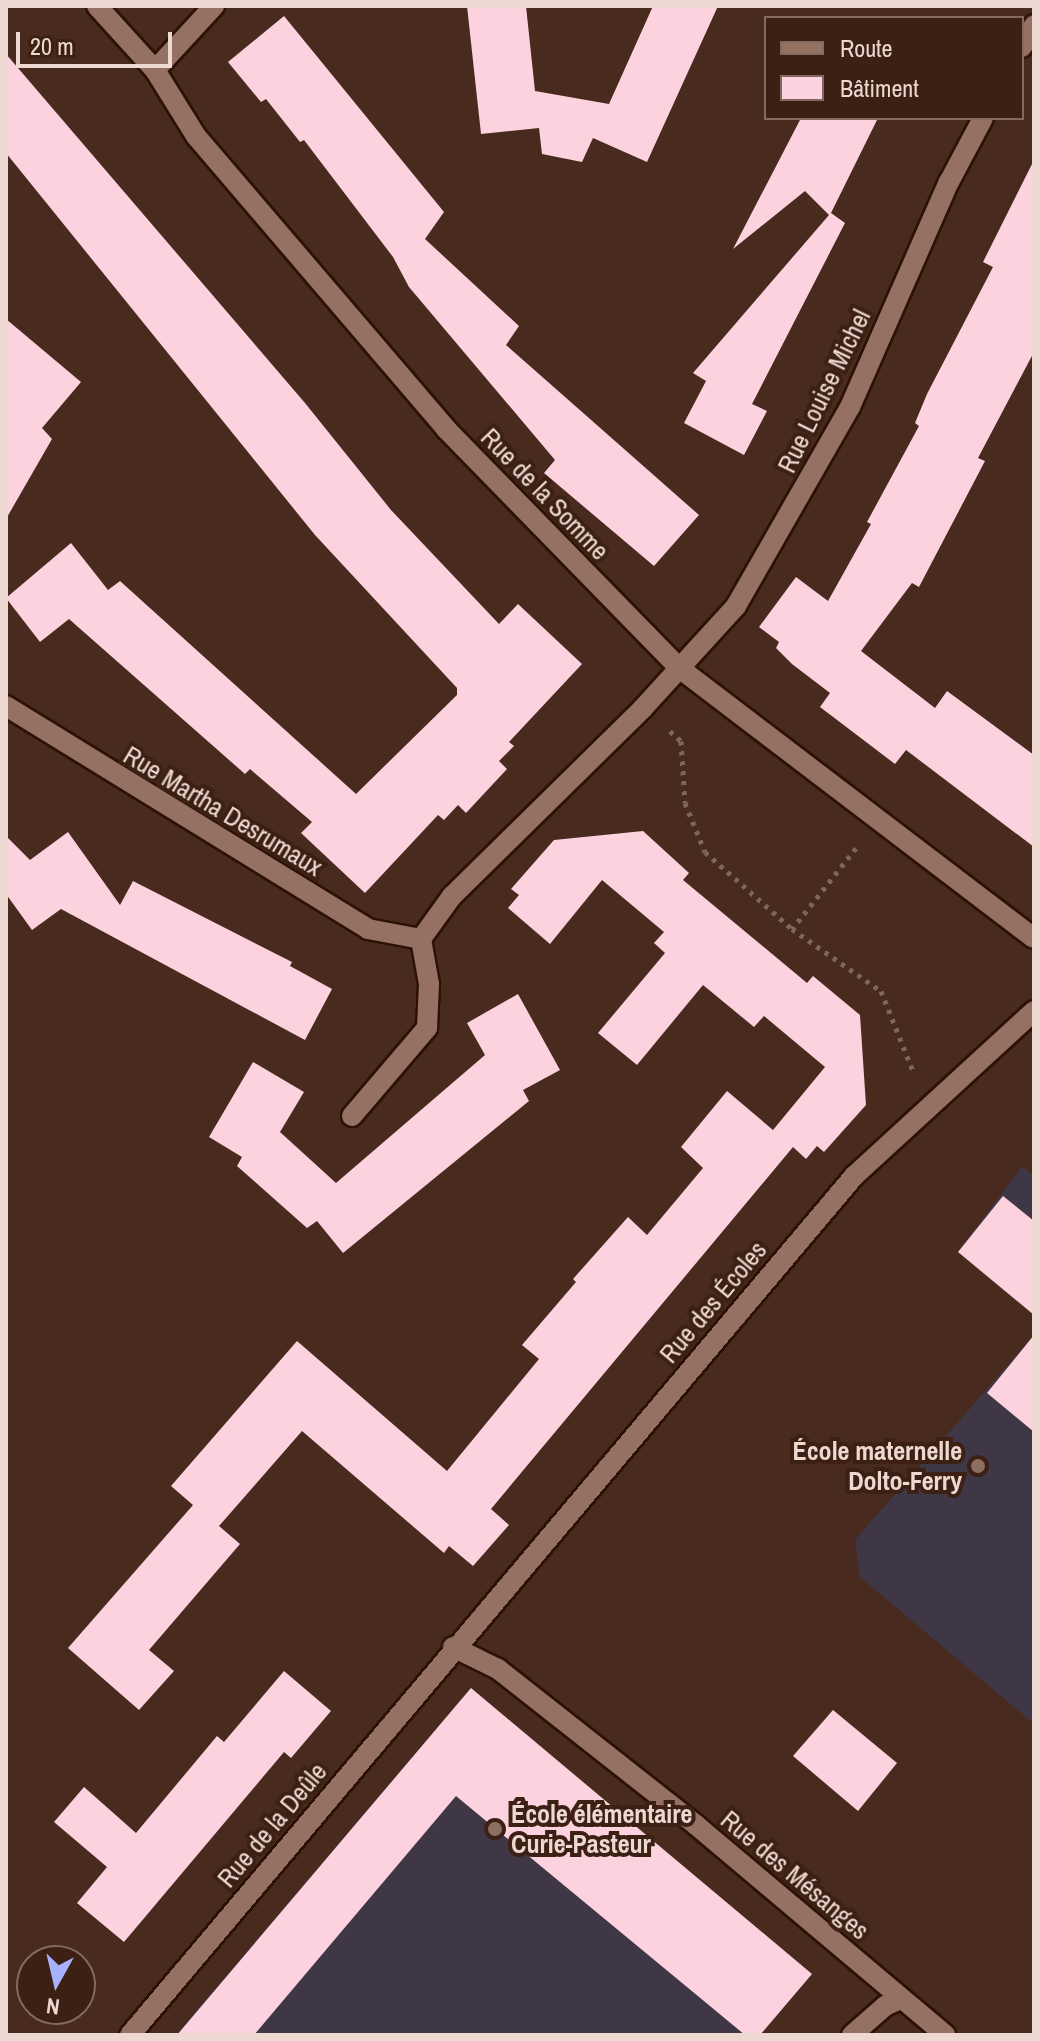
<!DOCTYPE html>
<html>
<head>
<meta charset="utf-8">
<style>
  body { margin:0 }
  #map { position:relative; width:1040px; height:2041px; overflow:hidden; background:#482a1e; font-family:"Archivo Narrow",sans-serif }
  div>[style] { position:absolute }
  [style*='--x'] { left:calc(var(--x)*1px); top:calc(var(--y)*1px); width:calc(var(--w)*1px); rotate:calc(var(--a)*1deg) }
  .education>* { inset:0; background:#3f3646 }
  .building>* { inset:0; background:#fcd2df }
  .path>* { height:5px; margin-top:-2.5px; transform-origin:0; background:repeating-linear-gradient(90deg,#7f655a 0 4px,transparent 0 10px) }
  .roads { filter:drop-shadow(2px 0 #2d1106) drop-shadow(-2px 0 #2d1106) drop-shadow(0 2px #2d1106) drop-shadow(0 -2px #2d1106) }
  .minor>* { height:20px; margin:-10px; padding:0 10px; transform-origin:10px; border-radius:10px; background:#957164 }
  .dots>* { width:22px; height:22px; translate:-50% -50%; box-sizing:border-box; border:4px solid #3d2014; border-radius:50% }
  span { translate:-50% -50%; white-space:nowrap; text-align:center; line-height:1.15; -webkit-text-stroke:8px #3d2014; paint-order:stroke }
  .street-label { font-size:26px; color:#edd9d1 }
  .poi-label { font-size:26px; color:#edd9d1; font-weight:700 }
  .right { translate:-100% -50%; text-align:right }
  .left { translate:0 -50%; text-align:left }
  .frame { position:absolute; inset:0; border:8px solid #edd9d1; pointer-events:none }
  .legend { position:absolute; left:764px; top:16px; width:260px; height:104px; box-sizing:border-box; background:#3d2014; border:2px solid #836a60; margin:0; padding:10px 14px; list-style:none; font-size:24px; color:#edd9d1 }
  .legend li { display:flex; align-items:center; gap:16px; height:40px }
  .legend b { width:40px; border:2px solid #836a60 }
  .north { position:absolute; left:16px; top:1945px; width:80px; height:80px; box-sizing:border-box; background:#3d2014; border:2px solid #836a60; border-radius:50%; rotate:188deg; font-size:22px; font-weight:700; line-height:32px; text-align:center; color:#edd9d1 }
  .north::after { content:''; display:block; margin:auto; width:28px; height:36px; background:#a7b1fc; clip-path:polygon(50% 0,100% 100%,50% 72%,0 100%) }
  .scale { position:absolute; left:16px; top:32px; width:156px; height:36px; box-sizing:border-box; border:4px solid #edd9d1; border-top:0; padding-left:10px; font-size:24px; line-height:28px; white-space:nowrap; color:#edd9d1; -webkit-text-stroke:6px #3d2014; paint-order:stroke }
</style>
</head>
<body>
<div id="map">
  <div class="education">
    <div style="clip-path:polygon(1022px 1166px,1034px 1176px,1034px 1315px,958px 1252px)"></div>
    <div style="clip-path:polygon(1034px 1335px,1034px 1724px,860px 1577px,855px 1540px)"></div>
    <div style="clip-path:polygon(471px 1688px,811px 1975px,760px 2035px,176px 2035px)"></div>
  </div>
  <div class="building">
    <div style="clip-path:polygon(467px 6px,526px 6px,535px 91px,609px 104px,653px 6px,718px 6px,647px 162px,593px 138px,582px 162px,542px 154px,539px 128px,481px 134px)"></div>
    <div style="clip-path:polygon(284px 16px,444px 212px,425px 239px,519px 326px,506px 345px,699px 515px,654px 566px,544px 473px,555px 460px,409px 287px,393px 257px,304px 140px,300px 142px,266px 99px,261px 102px,228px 62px)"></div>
    <div style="clip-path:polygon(6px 54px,305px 403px,391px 510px,499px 624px,518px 604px,582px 664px,509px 742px,514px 746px,499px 761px,507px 769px,466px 813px,458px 805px,444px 820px,438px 815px,365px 893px,301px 833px,312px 822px,250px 769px,245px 774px,69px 619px,40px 642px,6px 598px,71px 543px,108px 590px,120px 581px,356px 794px,457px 695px,457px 688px,315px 535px,6px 153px)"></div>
    <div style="clip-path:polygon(801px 118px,878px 118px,831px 213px,845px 223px,752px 404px,767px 411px,744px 455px,684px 423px,706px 381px,693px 373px,829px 215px,805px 191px,733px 249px)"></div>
    <div style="clip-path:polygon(1034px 160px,1034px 352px,978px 458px,985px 461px,919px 587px,912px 583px,861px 651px,935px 708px,947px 691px,1034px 755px,1034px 847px,906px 750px,895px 764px,820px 707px,830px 693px,792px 664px,776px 648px,779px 642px,759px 627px,796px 577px,828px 601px,871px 524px,867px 522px,919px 426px,915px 423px,927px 394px,993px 267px,983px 262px)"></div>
    <div style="clip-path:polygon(6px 319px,81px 382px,42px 428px,52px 439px,6px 519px)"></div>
    <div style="clip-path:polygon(643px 831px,689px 873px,683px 880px,807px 983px,813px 976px,860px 1015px,866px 1105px,824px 1152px,817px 1146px,806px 1159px,793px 1147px,491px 1509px,509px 1525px,473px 1566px,449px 1546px,444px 1553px,302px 1431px,219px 1526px,240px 1544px,149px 1650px,174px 1671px,139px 1710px,68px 1648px,193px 1505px,171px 1486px,297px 1341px,447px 1471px,539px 1359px,522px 1345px,576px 1282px,573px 1279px,628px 1217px,647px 1235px,703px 1168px,681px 1147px,727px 1091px,773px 1130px,825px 1067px,764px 1016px,754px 1027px,703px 985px,637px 1065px,598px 1033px,665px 953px,654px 943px,664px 932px,602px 880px,550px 944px,508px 908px,519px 895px,511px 889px,554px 840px)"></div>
    <div style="clip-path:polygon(68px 832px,120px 905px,133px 881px,292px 962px,290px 966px,332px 989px,305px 1040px,61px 909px,32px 930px,6px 894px,6px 836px,30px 860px)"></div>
    <div style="clip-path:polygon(518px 994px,560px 1070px,523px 1090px,529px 1101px,343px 1253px,317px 1221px,307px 1228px,237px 1166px,242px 1157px,209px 1137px,253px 1062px,304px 1092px,280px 1132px,336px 1183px,485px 1055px,467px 1023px)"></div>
    <div style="clip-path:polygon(1003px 1196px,1034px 1221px,1034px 1315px,958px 1252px)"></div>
    <div style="clip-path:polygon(1034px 1335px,1034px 1432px,987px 1393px)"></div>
    <div style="clip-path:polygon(284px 1671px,331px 1711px,291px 1758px,284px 1752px,124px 1942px,77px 1903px,107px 1867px,54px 1822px,84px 1787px,136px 1833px,217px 1736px,224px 1742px)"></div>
    <div style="clip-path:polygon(471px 1688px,812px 1974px,760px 2035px,745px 2035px,456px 1796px,254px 2035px,177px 2035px)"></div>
    <div style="clip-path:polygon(833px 1710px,897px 1763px,858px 1811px,793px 1756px)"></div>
  </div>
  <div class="path">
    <div style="--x:670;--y:731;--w:15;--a:42"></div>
    <div style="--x:681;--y:741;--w:62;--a:86.3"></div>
    <div style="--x:685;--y:803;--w:53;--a:67.8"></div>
    <div style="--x:705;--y:852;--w:116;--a:41.5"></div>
    <div style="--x:856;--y:848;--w:103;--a:128.3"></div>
    <div style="--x:792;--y:929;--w:108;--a:34.9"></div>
    <div style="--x:881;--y:991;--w:86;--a:68.2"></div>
  </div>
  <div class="roads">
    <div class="minor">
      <div style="--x:97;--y:6;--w:86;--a:47.8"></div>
      <div style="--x:155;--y:70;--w:78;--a:58.2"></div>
      <div style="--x:196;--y:136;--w:385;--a:49.5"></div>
      <div style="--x:446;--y:429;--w:332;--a:45.7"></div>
      <div style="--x:678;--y:667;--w:447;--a:37.3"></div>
      <div style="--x:1022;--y:47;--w:25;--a:-61"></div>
      <div style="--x:155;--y:70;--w:87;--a:-47.3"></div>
      <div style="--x:6;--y:706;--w:425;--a:31.6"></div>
      <div style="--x:368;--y:929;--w:54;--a:10.7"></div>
      <div style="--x:352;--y:1116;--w:116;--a:-49.6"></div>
      <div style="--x:427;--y:1028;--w:44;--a:-87.4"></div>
      <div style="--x:429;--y:984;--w:46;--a:-100.1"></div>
      <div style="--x:421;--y:939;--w:53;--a:-54.2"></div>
      <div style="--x:452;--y:896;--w:268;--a:-44.5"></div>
      <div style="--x:643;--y:708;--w:138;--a:-47.6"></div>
      <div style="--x:736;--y:606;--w:229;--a:-60.2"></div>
      <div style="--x:850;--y:407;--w:246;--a:-66.3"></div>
      <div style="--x:949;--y:182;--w:72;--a:-62"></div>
      <div style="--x:453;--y:1647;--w:50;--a:26.1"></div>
      <div style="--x:498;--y:1669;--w:252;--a:38.2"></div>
      <div style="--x:696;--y:1825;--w:326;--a:40.1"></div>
      <div style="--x:130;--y:2035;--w:1123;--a:-49.87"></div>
      <div style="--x:854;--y:1176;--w:244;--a:-42.5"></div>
      <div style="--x:852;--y:2035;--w:44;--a:-41.3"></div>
      <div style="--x:885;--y:2006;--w:17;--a:-25"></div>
    </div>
  </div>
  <div class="dots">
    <div style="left:978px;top:1466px;background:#8d6e63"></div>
    <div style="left:495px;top:1829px;background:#8d6e63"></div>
  </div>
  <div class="street-label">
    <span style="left:824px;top:391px;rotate:-64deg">Rue Louise Michel</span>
    <span style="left:545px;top:494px;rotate:46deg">Rue de la Somme</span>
    <span style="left:223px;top:811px;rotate:31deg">Rue Martha Desrumaux</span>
    <span style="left:713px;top:1302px;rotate:-50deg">Rue des Écoles</span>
    <span style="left:272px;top:1825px;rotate:-50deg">Rue de la Deûle</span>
    <span style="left:795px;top:1875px;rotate:40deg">Rue des Mésanges</span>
  </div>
  <div class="poi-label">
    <span class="right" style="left:962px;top:1466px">École maternelle<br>Dolto-Ferry</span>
    <span class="left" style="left:511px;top:1829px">École élémentaire<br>Curie-Pasteur</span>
  </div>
  <div class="frame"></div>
  <ul class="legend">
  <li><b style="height:10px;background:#957164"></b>Route</li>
  <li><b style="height:22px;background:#fcd2df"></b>Bâtiment</li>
  </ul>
  <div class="north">N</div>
  <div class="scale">20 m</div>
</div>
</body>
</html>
